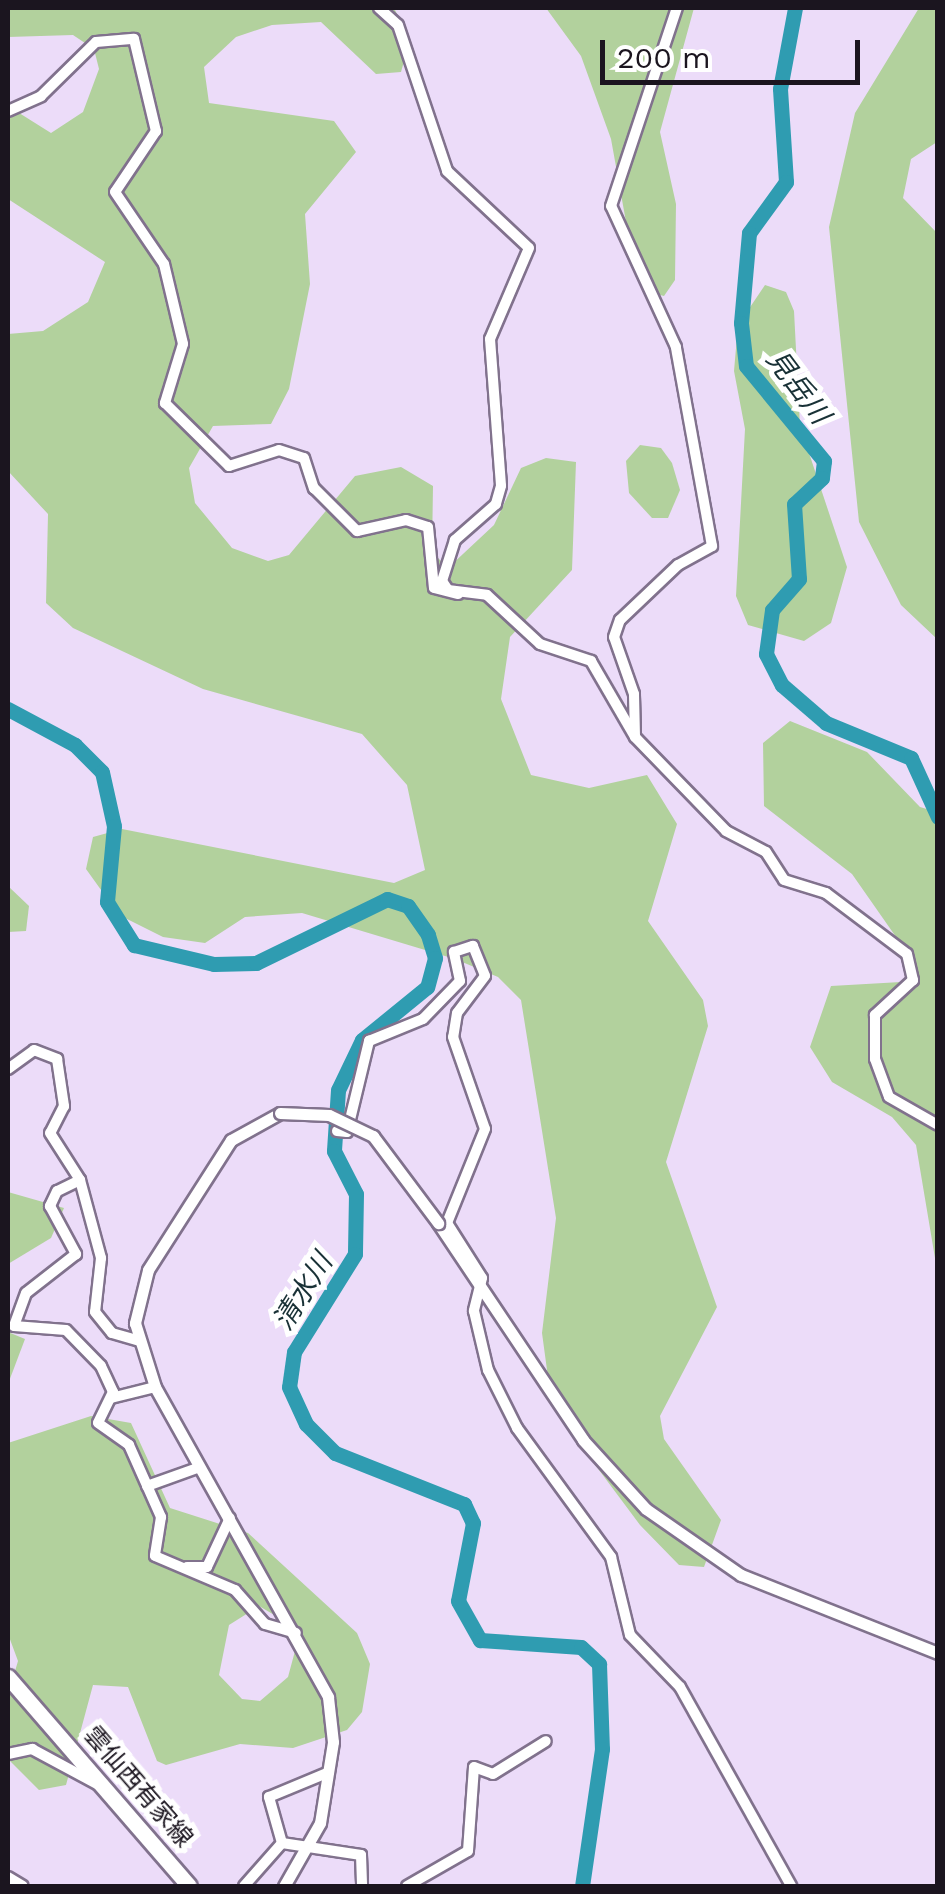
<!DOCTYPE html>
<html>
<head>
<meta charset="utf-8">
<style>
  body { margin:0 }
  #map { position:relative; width:945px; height:1894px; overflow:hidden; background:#ecdcf9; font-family:"Work Sans","Noto Sans JP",sans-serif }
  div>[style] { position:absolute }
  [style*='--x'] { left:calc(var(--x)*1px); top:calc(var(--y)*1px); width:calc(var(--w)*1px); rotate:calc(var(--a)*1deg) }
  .green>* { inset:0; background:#b2d19d }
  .river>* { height:15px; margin:-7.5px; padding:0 7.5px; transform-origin:7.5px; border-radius:7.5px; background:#2f9cb1 }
  .roads { filter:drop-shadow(2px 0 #81728d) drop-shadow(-2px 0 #81728d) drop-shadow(0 2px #81728d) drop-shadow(0 -2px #81728d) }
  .minor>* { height:10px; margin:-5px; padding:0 5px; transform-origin:5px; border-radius:5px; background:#fff }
  .tertiary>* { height:11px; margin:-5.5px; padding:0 5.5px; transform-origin:5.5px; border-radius:5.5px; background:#fff }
  .primary>* { height:15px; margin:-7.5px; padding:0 7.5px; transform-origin:7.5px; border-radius:7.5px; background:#fff }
  .bridges { filter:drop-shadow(2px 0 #81728d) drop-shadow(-2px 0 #81728d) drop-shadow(0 2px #81728d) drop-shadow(0 -2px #81728d) }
  .tertiary-bridge>* { height:11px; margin:-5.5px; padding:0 5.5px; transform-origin:5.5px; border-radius:5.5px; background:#fff }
  span { translate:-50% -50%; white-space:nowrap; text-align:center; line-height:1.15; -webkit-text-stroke:10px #fff; paint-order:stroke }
  .street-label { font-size:25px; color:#1b151f }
  .water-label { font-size:28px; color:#193136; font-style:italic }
  .frame { position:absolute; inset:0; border:10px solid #1b151f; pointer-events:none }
  .scale { position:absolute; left:600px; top:40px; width:260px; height:45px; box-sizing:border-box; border:5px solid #1b151f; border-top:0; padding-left:12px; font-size:30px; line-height:35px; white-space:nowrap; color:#1b151f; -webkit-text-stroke:8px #fff; paint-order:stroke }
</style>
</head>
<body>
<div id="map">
  <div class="green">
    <div style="clip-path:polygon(8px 8px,394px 8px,410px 40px,401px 72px,376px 74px,321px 22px,272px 25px,236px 37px,204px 67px,209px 103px,334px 121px,356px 152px,305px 214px,310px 284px,289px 389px,271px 424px,213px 426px,189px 468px,195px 503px,232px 548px,268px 561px,289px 555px,355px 476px,401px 467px,433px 486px,432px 552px,448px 568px,494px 525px,521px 468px,546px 458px,576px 462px,572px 570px,510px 637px,501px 699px,531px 775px,589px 788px,647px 775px,677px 824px,648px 921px,703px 1000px,708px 1026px,666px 1162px,717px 1307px,660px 1416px,664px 1439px,721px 1520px,704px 1567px,679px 1565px,640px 1525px,552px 1407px,542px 1333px,556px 1218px,521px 1000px,498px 977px,455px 959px,302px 913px,245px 917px,205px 943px,163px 937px,119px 915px,86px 869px,93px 837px,122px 829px,394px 883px,425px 870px,407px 785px,362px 734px,203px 689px,73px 628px,46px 603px,48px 514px,8px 471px,8px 334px,43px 331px,88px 302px,105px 262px,8px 199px,8px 106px,51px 133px,83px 112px,99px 69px,94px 49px,73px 35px,8px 37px)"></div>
    <div style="clip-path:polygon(546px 8px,694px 8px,660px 132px,676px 204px,675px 280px,664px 296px,644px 291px,636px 277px,611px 139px,581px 56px)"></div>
    <div style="clip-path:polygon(919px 8px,937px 8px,937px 142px,911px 159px,903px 198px,937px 233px,937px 639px,901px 605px,859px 522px,829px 227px,855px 113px)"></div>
    <div style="clip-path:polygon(765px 285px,786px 292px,794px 311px,800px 426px,847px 567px,831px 623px,804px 641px,748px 625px,736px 596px,745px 429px,734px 371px,738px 325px)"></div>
    <div style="clip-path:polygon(640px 445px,661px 448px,672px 463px,680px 490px,668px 518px,652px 518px,629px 493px,626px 461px)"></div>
    <div style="clip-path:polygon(790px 721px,867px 752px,920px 807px,937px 812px,937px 1270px,916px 1145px,892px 1117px,832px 1082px,810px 1047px,831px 986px,901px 982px,911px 978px,910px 957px,852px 874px,764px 806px,763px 743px)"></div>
    <div style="clip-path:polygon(8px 886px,29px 906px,26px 931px,8px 932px)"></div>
    <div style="clip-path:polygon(8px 1192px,64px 1208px,51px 1238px,8px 1264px)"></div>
    <div style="clip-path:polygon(8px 1332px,25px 1339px,8px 1384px)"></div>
    <div style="clip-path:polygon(evenodd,91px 1416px,131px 1423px,170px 1508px,248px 1533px,357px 1633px,370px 1664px,362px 1712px,347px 1730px,293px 1748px,240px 1744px,166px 1765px,157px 1761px,128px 1687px,93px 1685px,66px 1785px,39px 1790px,9px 1760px,8px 1695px,18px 1661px,8px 1634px,8px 1443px,91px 1416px,259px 1606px,293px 1626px,295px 1651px,288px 1677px,260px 1701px,242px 1699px,219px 1675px,229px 1625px,259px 1606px)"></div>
  </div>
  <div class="river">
    <div style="--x:795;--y:8;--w:82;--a:100.5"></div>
    <div style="--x:780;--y:89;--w:93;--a:86.3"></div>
    <div style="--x:786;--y:182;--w:63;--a:126"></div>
    <div style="--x:749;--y:233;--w:90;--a:95.1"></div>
    <div style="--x:741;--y:323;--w:43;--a:83.4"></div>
    <div style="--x:746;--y:366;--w:123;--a:50.6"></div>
    <div style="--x:824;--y:461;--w:17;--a:97"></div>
    <div style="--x:822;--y:478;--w:38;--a:137"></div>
    <div style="--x:794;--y:504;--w:75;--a:86.2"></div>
    <div style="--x:799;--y:579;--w:41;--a:131.1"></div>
    <div style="--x:772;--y:610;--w:44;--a:97.8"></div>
    <div style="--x:766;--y:654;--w:35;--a:63"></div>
    <div style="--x:782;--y:685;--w:58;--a:40.8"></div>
    <div style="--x:826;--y:723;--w:92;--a:22.4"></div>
    <div style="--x:911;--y:758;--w:65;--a:65.4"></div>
    <div style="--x:8;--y:709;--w:76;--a:28.2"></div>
    <div style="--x:75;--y:745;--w:38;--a:45"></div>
    <div style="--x:102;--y:772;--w:55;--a:77.5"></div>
    <div style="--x:114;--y:826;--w:76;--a:95.3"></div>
    <div style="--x:107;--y:902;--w:51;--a:57.9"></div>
    <div style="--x:134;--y:945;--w:82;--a:13.4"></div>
    <div style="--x:214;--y:964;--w:42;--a:-1.4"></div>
    <div style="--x:256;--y:963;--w:146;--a:-26"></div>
    <div style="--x:387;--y:899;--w:22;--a:18"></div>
    <div style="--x:408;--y:906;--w:35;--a:55"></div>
    <div style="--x:428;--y:935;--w:24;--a:73"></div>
    <div style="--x:435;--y:958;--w:30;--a:105"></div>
    <div style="--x:427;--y:987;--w:84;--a:140.8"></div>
    <div style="--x:362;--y:1040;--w:55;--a:115.6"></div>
    <div style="--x:338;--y:1090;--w:61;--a:93.8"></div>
    <div style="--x:334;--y:1151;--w:48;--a:62.9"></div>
    <div style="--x:356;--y:1194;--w:60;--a:91"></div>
    <div style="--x:355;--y:1254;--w:115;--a:121.9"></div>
    <div style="--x:294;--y:1352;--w:35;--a:98"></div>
    <div style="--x:289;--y:1387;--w:41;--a:65.3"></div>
    <div style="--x:306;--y:1424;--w:41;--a:45"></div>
    <div style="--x:335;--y:1453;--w:139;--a:21.6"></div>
    <div style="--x:464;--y:1504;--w:21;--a:65"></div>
    <div style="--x:473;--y:1523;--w:79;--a:100.9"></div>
    <div style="--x:458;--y:1601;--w:45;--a:60.6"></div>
    <div style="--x:480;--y:1640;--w:101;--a:4"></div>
    <div style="--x:581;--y:1647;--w:25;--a:43"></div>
    <div style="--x:599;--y:1664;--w:85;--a:88"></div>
    <div style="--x:602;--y:1749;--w:138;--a:98.3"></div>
  </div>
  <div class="roads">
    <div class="minor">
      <div style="--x:379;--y:8;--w:25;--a:42"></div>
      <div style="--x:398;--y:25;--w:154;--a:71.4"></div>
      <div style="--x:447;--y:171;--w:112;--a:43.2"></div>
      <div style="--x:529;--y:248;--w:99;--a:113.2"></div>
      <div style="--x:490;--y:339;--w:147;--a:85.7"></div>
      <div style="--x:501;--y:486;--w:19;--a:106"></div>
      <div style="--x:496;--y:504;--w:55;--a:138.7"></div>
      <div style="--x:455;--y:540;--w:43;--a:107.6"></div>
      <div style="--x:442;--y:581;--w:11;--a:56"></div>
      <div style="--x:448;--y:590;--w:39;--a:7"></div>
      <div style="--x:487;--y:595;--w:72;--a:42.8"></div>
      <div style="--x:540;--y:644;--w:54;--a:18.4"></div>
      <div style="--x:591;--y:661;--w:88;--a:59.9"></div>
      <div style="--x:635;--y:737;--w:131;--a:45.9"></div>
      <div style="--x:726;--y:831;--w:45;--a:27.7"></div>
      <div style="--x:766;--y:852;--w:33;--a:57"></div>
      <div style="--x:784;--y:880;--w:44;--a:17.2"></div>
      <div style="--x:826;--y:893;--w:101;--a:37"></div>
      <div style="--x:907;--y:954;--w:27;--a:77"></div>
      <div style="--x:913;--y:980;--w:52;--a:137.4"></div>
      <div style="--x:875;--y:1015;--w:44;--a:90"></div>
      <div style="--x:875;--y:1059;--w:40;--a:69.8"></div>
      <div style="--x:889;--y:1097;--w:56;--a:29.7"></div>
      <div style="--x:8;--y:111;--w:36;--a:-24"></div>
      <div style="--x:41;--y:96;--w:77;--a:-44.5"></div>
      <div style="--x:96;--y:42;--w:38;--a:-5"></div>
      <div style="--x:134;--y:39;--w:95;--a:76.6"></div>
      <div style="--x:156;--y:131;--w:73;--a:123.9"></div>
      <div style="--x:115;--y:192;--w:87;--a:55.8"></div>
      <div style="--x:164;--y:264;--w:82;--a:76.6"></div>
      <div style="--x:183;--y:344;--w:62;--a:107"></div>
      <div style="--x:165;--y:403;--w:90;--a:44.5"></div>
      <div style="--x:229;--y:466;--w:52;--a:-17.7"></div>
      <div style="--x:279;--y:450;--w:26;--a:18"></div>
      <div style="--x:304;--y:458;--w:32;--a:72"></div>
      <div style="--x:314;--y:488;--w:61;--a:45"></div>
      <div style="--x:357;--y:531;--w:50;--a:-12.7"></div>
      <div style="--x:406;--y:520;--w:23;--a:18"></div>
      <div style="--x:428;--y:527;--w:61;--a:84.4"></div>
      <div style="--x:434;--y:588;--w:25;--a:14"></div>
      <div style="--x:635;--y:736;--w:42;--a:-91.4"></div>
      <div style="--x:634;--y:694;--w:60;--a:-109.3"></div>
      <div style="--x:614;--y:637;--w:18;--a:-71"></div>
      <div style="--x:620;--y:620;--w:80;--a:-43.5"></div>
      <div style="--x:678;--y:565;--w:39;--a:-29"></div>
      <div style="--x:712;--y:546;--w:202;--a:-100.3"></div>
      <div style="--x:676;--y:347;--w:155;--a:-114.7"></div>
      <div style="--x:611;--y:206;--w:209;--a:-71.6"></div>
      <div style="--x:8;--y:1069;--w:32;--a:-36"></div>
      <div style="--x:34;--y:1050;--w:25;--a:21"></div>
      <div style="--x:57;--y:1059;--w:48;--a:81.5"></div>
      <div style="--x:64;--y:1106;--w:30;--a:117"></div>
      <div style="--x:50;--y:1133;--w:56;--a:57.4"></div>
      <div style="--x:80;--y:1180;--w:81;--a:74.9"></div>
      <div style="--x:101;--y:1258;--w:54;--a:96.3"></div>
      <div style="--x:95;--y:1312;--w:27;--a:51"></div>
      <div style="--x:112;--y:1333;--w:26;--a:16"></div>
      <div style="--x:337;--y:1131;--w:10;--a:6"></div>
      <div style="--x:347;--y:1132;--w:94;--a:-76.4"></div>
      <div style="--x:369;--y:1041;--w:58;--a:-22.2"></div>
      <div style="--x:423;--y:1019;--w:53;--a:-45.8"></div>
      <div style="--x:460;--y:981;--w:30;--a:-102"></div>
      <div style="--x:454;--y:952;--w:20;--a:-18"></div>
      <div style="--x:473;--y:946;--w:32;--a:68"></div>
      <div style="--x:485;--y:976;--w:46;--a:127.1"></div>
      <div style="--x:457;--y:1013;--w:24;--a:99"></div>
      <div style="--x:453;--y:1037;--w:97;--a:70.8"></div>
      <div style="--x:485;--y:1129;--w:101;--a:112"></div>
      <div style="--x:447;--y:1223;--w:65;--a:57.5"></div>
      <div style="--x:482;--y:1278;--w:34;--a:104"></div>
      <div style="--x:474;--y:1311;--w:61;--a:76.7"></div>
      <div style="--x:488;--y:1370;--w:65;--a:63.4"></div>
      <div style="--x:517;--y:1428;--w:160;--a:53.9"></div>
      <div style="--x:611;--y:1557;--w:80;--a:76.3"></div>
      <div style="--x:630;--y:1635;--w:72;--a:46.1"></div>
      <div style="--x:680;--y:1687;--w:228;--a:60.8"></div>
      <div style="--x:80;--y:1180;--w:25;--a:154"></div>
      <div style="--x:57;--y:1191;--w:17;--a:115"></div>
      <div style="--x:50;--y:1206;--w:55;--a:61.6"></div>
      <div style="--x:76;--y:1254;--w:63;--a:142"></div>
      <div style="--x:26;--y:1293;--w:35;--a:110"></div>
      <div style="--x:14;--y:1326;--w:52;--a:4.4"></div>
      <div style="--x:66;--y:1330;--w:50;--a:45.8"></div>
      <div style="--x:101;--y:1366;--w:29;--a:65"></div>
      <div style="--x:113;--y:1392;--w:34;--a:116"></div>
      <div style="--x:98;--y:1423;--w:38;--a:35"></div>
      <div style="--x:129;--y:1445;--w:79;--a:66"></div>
      <div style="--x:161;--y:1517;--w:39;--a:99"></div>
      <div style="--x:155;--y:1556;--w:87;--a:23"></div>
      <div style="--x:235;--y:1590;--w:45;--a:48.6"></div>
      <div style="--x:265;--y:1624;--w:32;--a:16"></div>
      <div style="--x:111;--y:1398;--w:45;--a:-14"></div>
      <div style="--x:147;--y:1486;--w:56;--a:-19.7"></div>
      <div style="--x:187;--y:1567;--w:20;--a:0"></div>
      <div style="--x:207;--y:1567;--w:54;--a:-64.9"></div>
      <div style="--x:8;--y:1754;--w:25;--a:-12"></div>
      <div style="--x:32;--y:1749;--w:74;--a:28.3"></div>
      <div style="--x:282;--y:1843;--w:80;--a:8.6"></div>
      <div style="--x:361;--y:1855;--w:31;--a:88"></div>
      <div style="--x:8;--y:1877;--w:17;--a:31"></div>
      <div style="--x:244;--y:1886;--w:57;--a:-48.5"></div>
      <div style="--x:282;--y:1843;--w:48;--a:-105.8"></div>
      <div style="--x:269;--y:1797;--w:65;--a:-22.6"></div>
      <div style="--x:407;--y:1886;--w:70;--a:-29.8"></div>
      <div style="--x:468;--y:1851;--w:84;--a:-85.9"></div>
      <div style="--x:474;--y:1767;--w:20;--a:20"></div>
      <div style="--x:493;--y:1774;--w:62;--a:-31.9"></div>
    </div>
    <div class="tertiary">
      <div style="--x:280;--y:1113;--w:56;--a:151.1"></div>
      <div style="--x:231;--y:1140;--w:154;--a:122.6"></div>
      <div style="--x:148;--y:1270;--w:55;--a:103.8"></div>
      <div style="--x:135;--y:1323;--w:67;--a:72.6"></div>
      <div style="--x:155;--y:1387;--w:355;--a:60.8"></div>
      <div style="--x:328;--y:1697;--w:45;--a:83.7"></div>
      <div style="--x:333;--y:1742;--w:82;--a:99.1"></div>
      <div style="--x:320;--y:1823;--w:73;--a:119.7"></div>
      <div style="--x:438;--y:1223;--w:261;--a:56.2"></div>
      <div style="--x:583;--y:1440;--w:93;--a:47.6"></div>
      <div style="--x:646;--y:1509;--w:116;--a:34.8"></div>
      <div style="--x:741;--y:1575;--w:212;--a:21.6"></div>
    </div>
    <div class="primary">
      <div style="--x:8;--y:1677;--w:276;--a:49.1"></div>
    </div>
  </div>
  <div class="bridges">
    <div class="tertiary-bridge">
      <div style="--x:280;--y:1113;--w:49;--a:2.3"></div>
      <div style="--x:329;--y:1115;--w:49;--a:25.5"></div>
      <div style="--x:373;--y:1136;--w:109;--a:53.2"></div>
    </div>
  </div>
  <div class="street-label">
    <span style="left:138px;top:1787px;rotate:49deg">雲仙西有家線</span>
  </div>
  <div class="water-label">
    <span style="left:798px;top:387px;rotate:53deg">見岳川</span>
    <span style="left:303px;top:1292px;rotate:-58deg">清水川</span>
  </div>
  <div class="frame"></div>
  <div class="scale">200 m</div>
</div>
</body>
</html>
